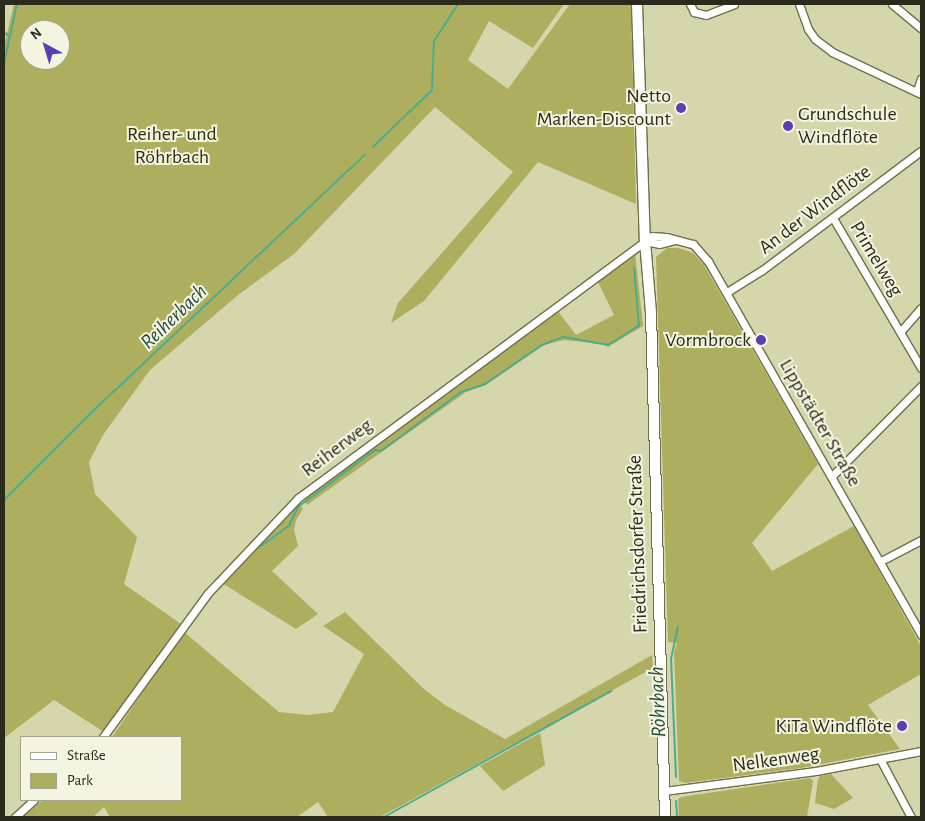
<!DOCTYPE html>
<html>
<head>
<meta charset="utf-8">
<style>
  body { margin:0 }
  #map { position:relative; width:925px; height:821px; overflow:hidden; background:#d5d6ac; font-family:"Alegreya Sans",sans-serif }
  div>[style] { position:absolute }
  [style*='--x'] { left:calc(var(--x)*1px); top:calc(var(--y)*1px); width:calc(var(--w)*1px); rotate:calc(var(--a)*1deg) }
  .green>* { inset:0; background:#aeae5f }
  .stream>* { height:2px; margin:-1px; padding:0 1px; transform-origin:1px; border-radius:1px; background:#4aad8d }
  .roads { filter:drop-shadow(1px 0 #6f704a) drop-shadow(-1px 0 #6f704a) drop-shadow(0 1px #6f704a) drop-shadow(0 -1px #6f704a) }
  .minor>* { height:7px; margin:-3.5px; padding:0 3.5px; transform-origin:3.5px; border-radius:3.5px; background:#fff }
  .secondary>* { height:10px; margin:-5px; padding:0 5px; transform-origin:5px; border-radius:5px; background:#fff }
  .dots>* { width:14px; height:14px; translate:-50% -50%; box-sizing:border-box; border:2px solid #f4f5e0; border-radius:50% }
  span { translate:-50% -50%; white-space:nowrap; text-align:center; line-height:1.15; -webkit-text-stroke:4px #f4f5e0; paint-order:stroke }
  .poi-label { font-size:20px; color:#2a2b1a }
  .right { translate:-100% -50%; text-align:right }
  .left { translate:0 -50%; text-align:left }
  .park-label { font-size:20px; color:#30300b }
  .street-label { font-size:20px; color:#2a2b1a }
  .water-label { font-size:21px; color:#214c3e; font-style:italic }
  .frame { position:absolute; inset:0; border:5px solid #2a2b1a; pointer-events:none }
  .legend { position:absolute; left:20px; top:736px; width:162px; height:65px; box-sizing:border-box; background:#f4f5e0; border:1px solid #a3a491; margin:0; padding:6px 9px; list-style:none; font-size:15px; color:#2a2b1a }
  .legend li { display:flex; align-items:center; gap:10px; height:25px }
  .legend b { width:25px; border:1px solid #a3a491 }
  .north { position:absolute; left:20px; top:20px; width:50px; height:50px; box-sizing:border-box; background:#f4f5e0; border:1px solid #a3a491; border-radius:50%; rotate:321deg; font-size:14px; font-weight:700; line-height:20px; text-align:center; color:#2a2b1a }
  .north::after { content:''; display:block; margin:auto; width:18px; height:22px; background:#5b3db5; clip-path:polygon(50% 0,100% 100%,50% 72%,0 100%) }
</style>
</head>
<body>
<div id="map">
  <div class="green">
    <div style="clip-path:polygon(evenodd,14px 4px,564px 4px,533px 48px,489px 21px,468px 60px,508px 89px,570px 4px,631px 4px,636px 204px,538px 162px,424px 301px,391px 323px,398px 303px,513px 172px,435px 107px,294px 254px,238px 295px,150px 370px,103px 435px,89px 462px,95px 494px,137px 537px,124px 584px,181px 624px,104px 732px,54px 700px,4px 738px,4px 46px,14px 4px,30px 30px,60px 30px,60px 60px,30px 60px,30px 30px)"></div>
    <div style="clip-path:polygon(667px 248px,678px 248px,693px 253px,704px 265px,818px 464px,752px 543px,772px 571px,854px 526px,921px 646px,921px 674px,868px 705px,900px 749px,801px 768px,685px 783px,679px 781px,674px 652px,677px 643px,668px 642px,656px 257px)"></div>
    <div style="clip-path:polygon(635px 252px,643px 326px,608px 347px,604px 344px,564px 340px,544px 345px,486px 385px,466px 392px,307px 505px,303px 498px,557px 310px,576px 335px,614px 315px,597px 280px)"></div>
    <div style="clip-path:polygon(298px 503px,303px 509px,296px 520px,294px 530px,298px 546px,272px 571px,318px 614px,296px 629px,222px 583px)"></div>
    <div style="clip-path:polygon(345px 612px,425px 690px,445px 705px,505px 739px,652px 655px,653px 668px,380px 817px,328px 817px,318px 802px,297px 817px,110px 817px,104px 807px,93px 817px,23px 817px,43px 800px,181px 800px,181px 737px,112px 737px,184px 632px,279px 712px,307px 715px,333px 712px,364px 654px,323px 626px)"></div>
    <div style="clip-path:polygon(540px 733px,545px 765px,503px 791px,480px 766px)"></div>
    <div style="clip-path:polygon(831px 774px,853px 798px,834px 809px,815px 803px,818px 779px,820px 776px)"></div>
    <div style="clip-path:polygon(810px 778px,813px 781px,807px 817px,679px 817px,678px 799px,681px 797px)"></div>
  </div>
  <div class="stream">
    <div style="--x:4;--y:32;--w:6;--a:39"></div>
    <div style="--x:4;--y:63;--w:60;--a:-77.6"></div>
    <div style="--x:373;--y:147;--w:82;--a:-44"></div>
    <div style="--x:432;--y:90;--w:49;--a:-87.7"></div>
    <div style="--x:434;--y:41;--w:44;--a:-57"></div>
    <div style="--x:4;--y:500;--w:127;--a:-45"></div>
    <div style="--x:94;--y:410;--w:372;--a:-43.3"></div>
    <div style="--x:261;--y:546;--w:34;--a:-36"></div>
    <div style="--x:289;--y:526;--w:21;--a:-65"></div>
    <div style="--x:298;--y:507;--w:96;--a:-36.5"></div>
    <div style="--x:375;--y:450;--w:6;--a:9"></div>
    <div style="--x:381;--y:451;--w:99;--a:-36.4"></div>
    <div style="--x:461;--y:392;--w:25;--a:-18"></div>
    <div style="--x:485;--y:384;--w:69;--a:-34.4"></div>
    <div style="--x:542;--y:345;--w:22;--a:-21"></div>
    <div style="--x:563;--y:337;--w:46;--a:10.1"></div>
    <div style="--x:608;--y:345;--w:36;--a:-32"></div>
    <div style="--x:639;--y:326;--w:58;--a:-94.9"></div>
    <div style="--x:676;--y:777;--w:118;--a:-92.4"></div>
    <div style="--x:671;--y:659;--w:33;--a:-78"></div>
    <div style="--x:676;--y:801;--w:16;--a:86"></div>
    <div style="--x:384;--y:817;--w:260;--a:-29"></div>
  </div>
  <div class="roads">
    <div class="minor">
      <div style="--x:690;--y:4;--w:9;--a:63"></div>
      <div style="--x:694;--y:12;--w:12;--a:14"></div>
      <div style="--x:706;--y:15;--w:30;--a:-21"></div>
      <div style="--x:799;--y:4;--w:27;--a:70"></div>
      <div style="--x:808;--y:29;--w:12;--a:55"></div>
      <div style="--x:815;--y:39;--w:21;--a:37"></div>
      <div style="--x:832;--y:52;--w:98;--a:25.3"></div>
      <div style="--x:892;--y:4;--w:38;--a:40"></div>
      <div style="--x:917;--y:91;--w:13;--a:-72"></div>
      <div style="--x:833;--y:218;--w:174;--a:59.6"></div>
      <div style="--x:645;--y:241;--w:14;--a:12"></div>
      <div style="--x:659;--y:244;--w:16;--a:-14"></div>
      <div style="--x:727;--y:292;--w:40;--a:-32"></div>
      <div style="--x:761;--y:271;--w:200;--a:-36.9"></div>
      <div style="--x:901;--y:331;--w:30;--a:-49"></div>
      <div style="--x:832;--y:476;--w:127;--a:-45.3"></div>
      <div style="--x:881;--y:561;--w:45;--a:-27.7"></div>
      <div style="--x:103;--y:737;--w:178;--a:-53.9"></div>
      <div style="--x:208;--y:593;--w:131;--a:-46.5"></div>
      <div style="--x:298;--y:498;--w:440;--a:-36.5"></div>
      <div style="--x:652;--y:236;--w:14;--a:4"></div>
      <div style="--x:666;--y:237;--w:28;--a:15"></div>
      <div style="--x:693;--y:244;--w:23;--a:49"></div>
      <div style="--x:708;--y:261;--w:430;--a:60.3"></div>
      <div style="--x:880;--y:759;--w:66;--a:61.9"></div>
      <div style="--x:664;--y:791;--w:153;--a:-7.5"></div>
      <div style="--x:816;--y:771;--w:107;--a:-10.8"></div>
      <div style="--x:15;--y:817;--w:25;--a:-42"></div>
    </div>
    <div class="secondary">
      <div style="--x:637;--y:4;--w:237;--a:88.1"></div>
      <div style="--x:645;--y:241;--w:72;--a:85.2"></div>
      <div style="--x:651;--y:313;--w:504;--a:88.41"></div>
    </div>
  </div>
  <div class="dots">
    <div style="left:681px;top:108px;background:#5b3db5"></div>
    <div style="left:788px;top:126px;background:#5b3db5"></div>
    <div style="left:761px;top:340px;background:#5b3db5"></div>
    <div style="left:902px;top:726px;background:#5b3db5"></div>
  </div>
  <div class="poi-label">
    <span class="right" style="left:671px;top:108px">Netto<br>Marken-Discount</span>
    <span class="left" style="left:798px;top:126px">Grundschule<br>Windflöte</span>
    <span class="right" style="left:751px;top:340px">Vormbrock</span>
    <span class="right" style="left:892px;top:726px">KiTa Windflöte</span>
  </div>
  <div class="park-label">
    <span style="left:172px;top:146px">Reiher- und<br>Röhrbach</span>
  </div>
  <div class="street-label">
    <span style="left:815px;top:210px;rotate:-37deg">An der Windflöte</span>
    <span style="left:876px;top:259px;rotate:59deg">Primelweg</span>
    <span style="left:820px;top:423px;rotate:60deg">Lippstädter Straße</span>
    <span style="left:337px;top:448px;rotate:-37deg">Reiherweg</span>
    <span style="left:638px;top:544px;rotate:-92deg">Friedrichsdorfer Straße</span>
    <span style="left:776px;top:760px;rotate:-8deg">Nelkenweg</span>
  </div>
  <div class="water-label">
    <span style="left:174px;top:317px;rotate:-44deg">Reiherbach</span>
    <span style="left:658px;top:702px;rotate:-92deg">Röhrbach</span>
  </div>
  <div class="frame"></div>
  <ul class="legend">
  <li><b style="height:6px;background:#fff"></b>Straße</li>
  <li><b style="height:14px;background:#aeae5f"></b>Park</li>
  </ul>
  <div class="north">N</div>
</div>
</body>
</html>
